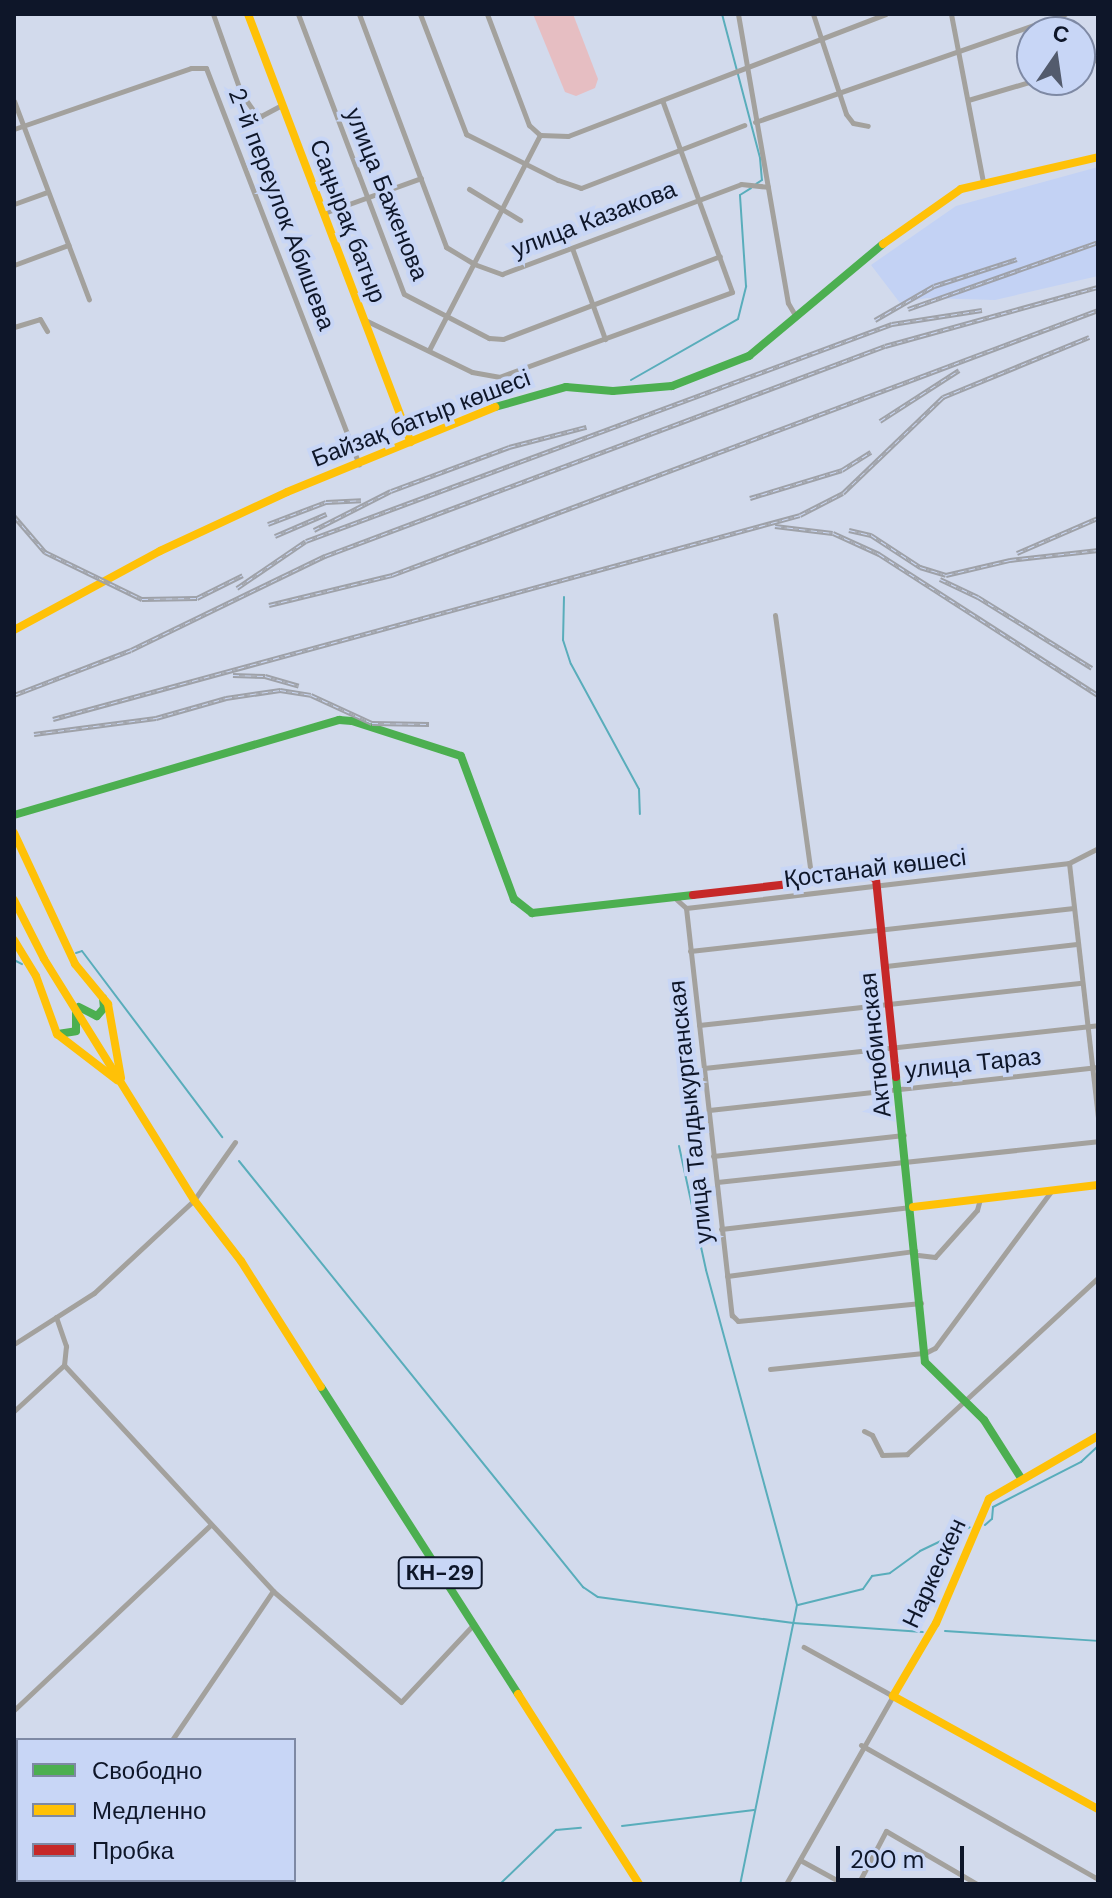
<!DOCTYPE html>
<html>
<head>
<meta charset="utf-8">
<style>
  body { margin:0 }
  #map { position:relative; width:1112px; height:1898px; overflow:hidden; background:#d2daec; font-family:"DM Sans",sans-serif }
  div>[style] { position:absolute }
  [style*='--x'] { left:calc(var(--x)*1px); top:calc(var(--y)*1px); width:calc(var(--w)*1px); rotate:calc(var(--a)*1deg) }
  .built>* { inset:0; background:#c3d2f4 }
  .green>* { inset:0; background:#e6bec2 }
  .stream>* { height:2px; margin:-1px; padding:0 1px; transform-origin:1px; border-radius:1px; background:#59adbb }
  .street>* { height:5px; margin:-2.5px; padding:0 2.5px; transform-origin:2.5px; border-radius:2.5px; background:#a3a19d }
  .fast>* { height:8px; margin:-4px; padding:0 4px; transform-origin:4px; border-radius:4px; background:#4caf50 }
  .slow>* { height:8px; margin:-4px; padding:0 4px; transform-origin:4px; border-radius:4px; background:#ffc107 }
  .jam>* { height:8px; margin:-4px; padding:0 4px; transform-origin:4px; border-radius:4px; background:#c62828 }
  .rail>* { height:5px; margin-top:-2.5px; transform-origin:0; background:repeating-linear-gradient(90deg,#c8d6f6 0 6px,#9ea1a8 0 12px); box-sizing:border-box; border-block:2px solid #9ea1a8 }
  span { translate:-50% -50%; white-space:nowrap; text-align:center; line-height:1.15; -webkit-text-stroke:8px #c8d6f6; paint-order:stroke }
  .shield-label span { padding:2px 6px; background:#c8d6f6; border:2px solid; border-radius:6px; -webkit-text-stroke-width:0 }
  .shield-label { font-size:22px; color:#0e1629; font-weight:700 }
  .street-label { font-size:24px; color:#0e1629 }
  .frame { position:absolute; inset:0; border:16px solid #0e1629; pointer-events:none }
  .legend { position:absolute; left:16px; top:1738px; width:280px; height:144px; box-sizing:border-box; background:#c8d6f6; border:2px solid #7e89a4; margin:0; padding:10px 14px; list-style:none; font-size:24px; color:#0e1629 }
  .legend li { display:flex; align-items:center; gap:16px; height:40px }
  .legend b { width:40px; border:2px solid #7e89a4 }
  .north { position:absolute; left:1016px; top:16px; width:80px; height:80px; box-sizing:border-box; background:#c8d6f6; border:2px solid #7e89a4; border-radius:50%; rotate:13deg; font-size:22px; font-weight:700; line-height:32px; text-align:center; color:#0e1629 }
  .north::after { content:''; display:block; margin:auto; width:28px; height:36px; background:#535b6d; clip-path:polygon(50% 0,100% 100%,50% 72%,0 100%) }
  .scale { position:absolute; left:836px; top:1846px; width:128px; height:36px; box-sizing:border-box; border:4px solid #0e1629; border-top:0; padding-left:10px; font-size:24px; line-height:28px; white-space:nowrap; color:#0e1629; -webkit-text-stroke:6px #c8d6f6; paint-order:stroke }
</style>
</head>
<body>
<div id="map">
  <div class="built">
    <div style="clip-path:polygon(1098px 167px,1098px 276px,995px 300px,927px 298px,900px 303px,871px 265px,956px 206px)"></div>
  </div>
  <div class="green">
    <div style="clip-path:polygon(533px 14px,573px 14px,598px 79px,595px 88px,576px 96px,565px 92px)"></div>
  </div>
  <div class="stream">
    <div style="--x:722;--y:14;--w:149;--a:75.2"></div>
    <div style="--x:760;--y:158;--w:22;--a:85"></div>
    <div style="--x:762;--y:180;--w:7;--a:146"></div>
    <div style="--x:631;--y:380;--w:123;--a:-29.7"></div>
    <div style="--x:738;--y:319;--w:34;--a:-76"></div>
    <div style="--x:746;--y:286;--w:91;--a:-93.8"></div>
    <div style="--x:740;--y:195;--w:13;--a:-32"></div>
    <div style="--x:564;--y:597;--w:43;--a:91.3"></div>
    <div style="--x:563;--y:640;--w:25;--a:72"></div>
    <div style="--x:571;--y:664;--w:142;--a:61.5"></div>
    <div style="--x:639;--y:789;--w:25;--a:88"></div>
    <div style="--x:76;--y:953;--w:6;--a:-18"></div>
    <div style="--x:82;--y:951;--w:233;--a:53"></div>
    <div style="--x:14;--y:960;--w:9;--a:27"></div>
    <div style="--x:679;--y:1146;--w:127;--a:77.7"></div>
    <div style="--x:706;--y:1270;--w:347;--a:74.8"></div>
    <div style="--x:797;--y:1605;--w:285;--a:101.5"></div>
    <div style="--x:239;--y:1161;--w:548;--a:51.08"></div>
    <div style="--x:583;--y:1587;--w:18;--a:34"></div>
    <div style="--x:598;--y:1597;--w:197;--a:7.6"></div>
    <div style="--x:793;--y:1623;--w:130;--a:4"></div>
    <div style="--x:985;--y:1525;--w:9;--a:-41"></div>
    <div style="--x:992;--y:1519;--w:12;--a:-85"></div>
    <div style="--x:993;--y:1507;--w:99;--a:-27.1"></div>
    <div style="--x:1081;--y:1462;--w:23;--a:-43"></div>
    <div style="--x:798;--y:1605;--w:67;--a:-13.8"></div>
    <div style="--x:863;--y:1589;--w:16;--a:-55"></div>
    <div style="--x:872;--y:1576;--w:18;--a:-9"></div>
    <div style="--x:890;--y:1573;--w:37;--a:-36"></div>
    <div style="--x:920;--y:1551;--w:55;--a:-25.6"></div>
    <div style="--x:945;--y:1631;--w:153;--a:3.7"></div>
    <div style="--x:622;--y:1826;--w:133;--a:-6.9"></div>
    <div style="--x:198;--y:1880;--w:16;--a:15"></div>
    <div style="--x:500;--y:1884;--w:78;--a:-44"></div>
    <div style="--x:556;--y:1830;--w:25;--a:-5"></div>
  </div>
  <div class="street">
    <div style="--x:213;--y:14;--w:84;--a:70.5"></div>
    <div style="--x:241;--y:93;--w:24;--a:55"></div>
    <div style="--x:255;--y:113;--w:7;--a:27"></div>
    <div style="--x:261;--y:116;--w:24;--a:-28"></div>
    <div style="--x:298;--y:14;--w:299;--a:69.3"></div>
    <div style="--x:404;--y:294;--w:96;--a:27.4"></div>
    <div style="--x:489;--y:338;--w:14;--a:4"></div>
    <div style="--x:503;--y:339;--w:232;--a:-20.9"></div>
    <div style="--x:359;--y:14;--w:249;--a:69.5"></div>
    <div style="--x:446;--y:247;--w:33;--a:31"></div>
    <div style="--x:474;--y:264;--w:30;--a:20"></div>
    <div style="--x:502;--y:274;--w:255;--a:-20.6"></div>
    <div style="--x:741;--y:184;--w:27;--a:6"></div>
    <div style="--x:420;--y:14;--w:129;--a:69"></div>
    <div style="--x:466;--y:134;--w:103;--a:26.6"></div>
    <div style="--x:558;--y:180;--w:24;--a:19"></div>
    <div style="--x:581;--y:188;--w:175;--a:-21.1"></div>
    <div style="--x:487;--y:14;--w:119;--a:69.3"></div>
    <div style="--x:529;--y:125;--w:15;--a:42"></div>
    <div style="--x:540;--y:135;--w:28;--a:2"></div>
    <div style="--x:568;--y:136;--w:340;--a:-21"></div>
    <div style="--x:738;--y:14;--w:293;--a:80.2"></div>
    <div style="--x:788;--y:303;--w:14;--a:60"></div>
    <div style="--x:813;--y:14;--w:105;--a:71.7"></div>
    <div style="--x:846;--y:114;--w:11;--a:52"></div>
    <div style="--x:853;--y:123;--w:15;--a:11"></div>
    <div style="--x:951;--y:14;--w:170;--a:79.2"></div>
    <div style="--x:1080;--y:66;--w:19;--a:-21"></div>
    <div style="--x:968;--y:100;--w:71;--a:-16.4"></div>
    <div style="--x:14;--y:101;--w:212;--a:69.3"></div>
    <div style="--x:755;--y:122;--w:328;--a:-19.2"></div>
    <div style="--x:14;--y:129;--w:187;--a:-19"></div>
    <div style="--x:191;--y:68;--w:15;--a:0"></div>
    <div style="--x:206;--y:68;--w:425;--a:68.9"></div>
    <div style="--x:469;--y:189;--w:60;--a:31.3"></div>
    <div style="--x:14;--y:204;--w:35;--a:-20"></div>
    <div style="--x:324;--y:213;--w:103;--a:-19.8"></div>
    <div style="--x:572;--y:248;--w:97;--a:70.1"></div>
    <div style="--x:14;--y:265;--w:58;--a:-20.3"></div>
    <div style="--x:365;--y:320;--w:119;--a:25.9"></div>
    <div style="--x:472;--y:372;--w:27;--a:10"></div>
    <div style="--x:499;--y:377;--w:248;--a:-20"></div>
    <div style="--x:732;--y:292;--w:204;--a:-110"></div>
    <div style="--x:14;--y:327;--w:27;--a:-17"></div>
    <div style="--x:40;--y:319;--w:14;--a:60"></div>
    <div style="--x:429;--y:350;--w:242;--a:-62.7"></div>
    <div style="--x:775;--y:615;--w:270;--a:82.1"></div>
    <div style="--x:1069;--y:863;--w:258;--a:83.5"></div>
    <div style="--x:676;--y:899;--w:13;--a:42"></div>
    <div style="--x:686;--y:908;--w:410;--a:83.6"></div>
    <div style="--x:732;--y:1315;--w:8;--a:45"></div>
    <div style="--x:738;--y:1321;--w:184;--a:-5.6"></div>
    <div style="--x:686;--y:908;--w:386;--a:-6.7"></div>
    <div style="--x:1069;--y:863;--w:33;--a:-27"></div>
    <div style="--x:690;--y:951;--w:386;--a:-6.4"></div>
    <div style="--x:886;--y:966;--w:192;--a:-6.6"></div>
    <div style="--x:699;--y:1025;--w:385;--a:-6.3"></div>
    <div style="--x:704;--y:1068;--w:396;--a:-6.2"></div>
    <div style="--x:709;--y:1110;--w:391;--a:-6.3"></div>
    <div style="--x:713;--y:1156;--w:192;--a:-6.3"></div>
    <div style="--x:717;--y:1182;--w:383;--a:-6.1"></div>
    <div style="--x:721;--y:1229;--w:191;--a:-6.6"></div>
    <div style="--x:918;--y:1255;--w:17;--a:7"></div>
    <div style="--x:935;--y:1257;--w:63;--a:-48.2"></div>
    <div style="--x:977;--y:1210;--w:11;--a:-75"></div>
    <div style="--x:727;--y:1276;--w:190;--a:-7.6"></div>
    <div style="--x:56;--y:1317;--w:31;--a:71"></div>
    <div style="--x:66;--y:1346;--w:19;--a:96"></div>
    <div style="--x:14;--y:1344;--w:95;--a:-32.5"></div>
    <div style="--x:94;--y:1293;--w:137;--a:-42.9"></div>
    <div style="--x:194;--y:1200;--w:71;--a:-54.7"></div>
    <div style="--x:925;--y:1353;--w:11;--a:-27"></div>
    <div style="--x:935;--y:1348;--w:197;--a:-53.5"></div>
    <div style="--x:770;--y:1369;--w:154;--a:-6"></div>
    <div style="--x:14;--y:1411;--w:68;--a:-42.6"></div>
    <div style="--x:64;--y:1365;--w:308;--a:47.2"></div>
    <div style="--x:273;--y:1591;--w:169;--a:40.9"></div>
    <div style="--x:401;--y:1702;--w:105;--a:-46.9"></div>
    <div style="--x:864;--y:1431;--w:9;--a:27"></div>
    <div style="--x:872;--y:1435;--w:22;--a:63"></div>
    <div style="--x:882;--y:1455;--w:25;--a:-2"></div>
    <div style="--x:907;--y:1454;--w:260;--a:-42.7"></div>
    <div style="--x:14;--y:1710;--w:270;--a:-43.3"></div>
    <div style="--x:172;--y:1740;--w:180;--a:-55.9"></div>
    <div style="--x:861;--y:1745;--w:272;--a:29.5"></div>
    <div style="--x:14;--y:1850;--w:4;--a:14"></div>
    <div style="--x:800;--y:1860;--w:50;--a:28.6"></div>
    <div style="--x:121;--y:1880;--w:14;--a:17"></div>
    <div style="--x:76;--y:1884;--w:5;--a:-53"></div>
    <div style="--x:786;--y:1884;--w:216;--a:-60.4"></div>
    <div style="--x:893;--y:1696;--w:102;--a:-151.2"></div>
    <div style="--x:858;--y:1884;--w:60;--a:-62.2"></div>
    <div style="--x:886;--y:1831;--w:105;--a:30.2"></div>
  </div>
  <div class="fast">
    <div style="--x:495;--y:407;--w:74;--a:-15.7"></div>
    <div style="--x:566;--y:387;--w:47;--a:4.9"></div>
    <div style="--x:613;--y:391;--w:59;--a:-4.8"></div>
    <div style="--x:672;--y:386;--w:83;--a:-21.3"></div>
    <div style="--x:749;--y:356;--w:175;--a:-39.9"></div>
    <div style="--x:14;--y:815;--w:339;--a:-16.3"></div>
    <div style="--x:339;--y:720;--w:13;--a:4"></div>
    <div style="--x:352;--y:721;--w:114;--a:17.8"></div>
    <div style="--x:461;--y:756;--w:153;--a:69.7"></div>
    <div style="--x:514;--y:899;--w:23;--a:38"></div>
    <div style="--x:532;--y:913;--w:162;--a:-6.4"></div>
    <div style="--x:79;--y:1007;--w:20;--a:27"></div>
    <div style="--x:97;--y:1016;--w:11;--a:-49"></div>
    <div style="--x:104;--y:1008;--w:10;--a:-96"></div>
    <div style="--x:58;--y:1034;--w:18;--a:-9"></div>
    <div style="--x:76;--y:1031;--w:18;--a:-90"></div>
    <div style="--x:896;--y:1077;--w:286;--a:84.2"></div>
    <div style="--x:925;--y:1362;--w:83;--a:44.5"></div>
    <div style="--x:984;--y:1420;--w:69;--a:57.5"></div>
    <div style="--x:321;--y:1387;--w:365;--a:57.3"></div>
  </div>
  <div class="slow">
    <div style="--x:248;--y:14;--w:458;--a:69.2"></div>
    <div style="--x:883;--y:244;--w:95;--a:-35.2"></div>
    <div style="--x:961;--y:189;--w:141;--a:-13.1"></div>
    <div style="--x:14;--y:630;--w:166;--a:-28.4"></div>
    <div style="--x:160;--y:551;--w:140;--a:-24.9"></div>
    <div style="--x:287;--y:492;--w:225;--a:-22.2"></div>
    <div style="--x:14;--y:833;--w:145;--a:65"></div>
    <div style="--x:75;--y:964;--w:52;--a:50.5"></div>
    <div style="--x:108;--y:1004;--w:75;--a:80"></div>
    <div style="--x:14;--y:900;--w:66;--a:63"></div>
    <div style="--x:44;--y:959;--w:284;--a:58.1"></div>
    <div style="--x:194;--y:1200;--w:77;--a:52.4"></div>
    <div style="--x:241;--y:1261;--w:149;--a:57.6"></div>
    <div style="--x:14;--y:940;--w:42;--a:58.6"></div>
    <div style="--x:36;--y:976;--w:62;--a:70.1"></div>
    <div style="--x:57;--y:1034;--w:76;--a:37.5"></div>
    <div style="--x:913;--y:1207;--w:186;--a:-6.8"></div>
    <div style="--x:1098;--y:1436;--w:126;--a:150"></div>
    <div style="--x:989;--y:1499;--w:135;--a:113.1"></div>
    <div style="--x:936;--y:1623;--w:85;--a:120.5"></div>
    <div style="--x:893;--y:1696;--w:234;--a:28.9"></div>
    <div style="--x:518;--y:1694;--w:225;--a:57.5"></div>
  </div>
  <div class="jam">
    <div style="--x:693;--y:895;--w:176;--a:-6.5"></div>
    <div style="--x:868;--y:875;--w:9;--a:27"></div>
    <div style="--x:876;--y:879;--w:199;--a:84.2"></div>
  </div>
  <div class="rail">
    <div style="--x:908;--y:309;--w:201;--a:-19.4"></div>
    <div style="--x:875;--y:320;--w:68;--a:-30"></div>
    <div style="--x:934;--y:286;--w:87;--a:-18"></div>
    <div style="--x:880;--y:421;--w:94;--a:-32.8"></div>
    <div style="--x:750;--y:498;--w:96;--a:-16.9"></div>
    <div style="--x:842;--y:470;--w:34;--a:-32"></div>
    <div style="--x:14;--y:516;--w:48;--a:49.3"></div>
    <div style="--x:45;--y:552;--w:108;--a:25.9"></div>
    <div style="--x:142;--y:599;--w:55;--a:-1"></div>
    <div style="--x:197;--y:598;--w:51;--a:-26.6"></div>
    <div style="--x:268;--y:524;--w:62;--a:-20.8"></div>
    <div style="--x:326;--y:502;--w:35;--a:-3"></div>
    <div style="--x:775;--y:526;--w:58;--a:6.9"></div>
    <div style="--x:833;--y:533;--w:51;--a:24.5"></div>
    <div style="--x:879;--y:554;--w:260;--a:32.8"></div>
    <div style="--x:314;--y:530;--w:86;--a:-26.9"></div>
    <div style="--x:391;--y:491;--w:126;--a:-20.4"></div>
    <div style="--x:509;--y:447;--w:80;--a:-14.6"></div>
    <div style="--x:849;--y:530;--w:23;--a:13"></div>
    <div style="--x:871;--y:535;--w:59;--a:33.1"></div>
    <div style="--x:920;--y:567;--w:27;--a:17"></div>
    <div style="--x:946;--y:575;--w:66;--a:-13.2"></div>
    <div style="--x:1010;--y:560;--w:89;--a:-6.5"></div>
    <div style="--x:275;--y:536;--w:56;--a:-23.3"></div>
    <div style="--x:1017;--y:553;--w:88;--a:-23.4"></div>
    <div style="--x:940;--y:579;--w:42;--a:25.3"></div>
    <div style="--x:978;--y:597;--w:134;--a:31.9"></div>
    <div style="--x:237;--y:588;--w:83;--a:-34.3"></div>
    <div style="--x:306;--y:541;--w:625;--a:-20.32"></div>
    <div style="--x:892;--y:324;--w:91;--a:-8.8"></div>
    <div style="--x:269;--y:605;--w:127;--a:-13.7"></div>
    <div style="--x:392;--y:575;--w:754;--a:-20.57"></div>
    <div style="--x:233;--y:675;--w:32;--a:2"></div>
    <div style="--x:265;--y:676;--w:35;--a:16"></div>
    <div style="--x:14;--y:695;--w:125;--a:-21"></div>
    <div style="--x:131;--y:650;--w:216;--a:-25.9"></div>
    <div style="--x:325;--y:556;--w:598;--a:-20.56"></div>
    <div style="--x:885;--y:346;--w:221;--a:-15.5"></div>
    <div style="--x:53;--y:719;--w:774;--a:-15.27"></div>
    <div style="--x:800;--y:515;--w:48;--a:-27.1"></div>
    <div style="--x:843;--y:493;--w:139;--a:-43.8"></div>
    <div style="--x:943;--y:397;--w:158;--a:-22.3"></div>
    <div style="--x:34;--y:734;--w:123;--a:-7.5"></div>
    <div style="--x:156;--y:718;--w:73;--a:-15.9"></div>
    <div style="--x:226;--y:698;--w:55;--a:-8.4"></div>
    <div style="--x:280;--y:690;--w:31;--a:9"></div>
    <div style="--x:311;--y:695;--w:67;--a:24.7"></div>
    <div style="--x:372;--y:723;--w:57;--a:1"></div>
  </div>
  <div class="shield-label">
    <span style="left:440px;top:1573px">КН-29</span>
  </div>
  <div class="street-label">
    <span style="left:387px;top:194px;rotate:68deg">улица Баженова</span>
    <span style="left:282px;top:209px;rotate:69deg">2-й переулок Абишева</span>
    <span style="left:594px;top:219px;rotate:-21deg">улица Казакова</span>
    <span style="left:348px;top:221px;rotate:69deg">Саңырақ батыр</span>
    <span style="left:421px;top:418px;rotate:-21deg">Байзақ батыр көшесі</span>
    <span style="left:875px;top:868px;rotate:-7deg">Қостанай көшесі</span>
    <span style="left:875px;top:1045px;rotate:-96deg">Актюбинская</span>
    <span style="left:973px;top:1063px;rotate:-6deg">улица Тараз</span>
    <span style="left:690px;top:1112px;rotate:-96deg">улица Талдыкурганская</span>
    <span style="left:934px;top:1573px;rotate:-65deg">Наркескен</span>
  </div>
  <div class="frame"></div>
  <ul class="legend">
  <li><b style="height:10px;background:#4caf50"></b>Свободно</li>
  <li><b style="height:10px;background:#ffc107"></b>Медленно</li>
  <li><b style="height:10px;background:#c62828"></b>Пробка</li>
  </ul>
  <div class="north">С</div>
  <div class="scale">200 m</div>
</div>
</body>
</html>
